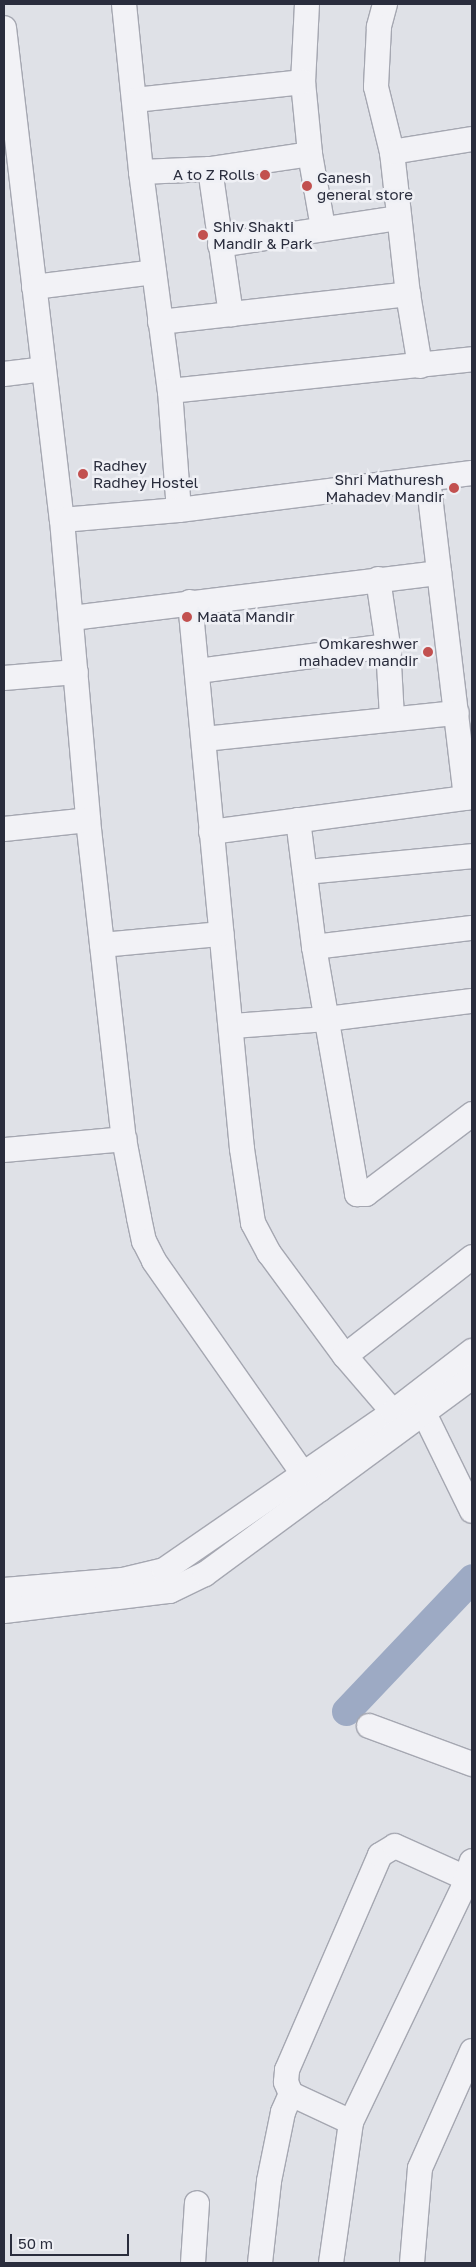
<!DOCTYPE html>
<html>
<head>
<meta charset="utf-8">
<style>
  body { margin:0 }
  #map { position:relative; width:476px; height:2267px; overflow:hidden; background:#dfe1e7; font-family:"Golos Text",sans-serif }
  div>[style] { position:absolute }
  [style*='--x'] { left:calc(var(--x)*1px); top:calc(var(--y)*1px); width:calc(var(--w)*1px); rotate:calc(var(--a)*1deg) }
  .river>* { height:29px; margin:-14.5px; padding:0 14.5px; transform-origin:14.5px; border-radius:14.5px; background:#9daac4 }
  .roads { filter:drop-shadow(1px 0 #a5a7b1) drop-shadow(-1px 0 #a5a7b1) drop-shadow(0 1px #a5a7b1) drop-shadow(0 -1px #a5a7b1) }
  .minor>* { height:24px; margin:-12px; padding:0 12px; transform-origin:12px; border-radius:12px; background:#f2f2f6 }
  .dots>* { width:14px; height:14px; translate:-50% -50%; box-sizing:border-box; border:2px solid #eff0f5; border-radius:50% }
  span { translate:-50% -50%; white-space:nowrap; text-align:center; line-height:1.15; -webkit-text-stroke:5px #eff0f5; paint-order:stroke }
  .poi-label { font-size:15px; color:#2a2d3d }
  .right { translate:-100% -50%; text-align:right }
  .left { translate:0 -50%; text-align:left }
  .frame { position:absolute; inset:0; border:5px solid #2a2d3d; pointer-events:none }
  .scale { position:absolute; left:10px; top:2234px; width:119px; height:22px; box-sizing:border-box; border:2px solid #2a2d3d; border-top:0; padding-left:6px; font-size:15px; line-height:18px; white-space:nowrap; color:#2a2d3d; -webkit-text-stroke:4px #eff0f5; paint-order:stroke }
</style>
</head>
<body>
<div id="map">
  <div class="river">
    <div style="--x:346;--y:1711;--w:183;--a:-46.5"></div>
  </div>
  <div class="roads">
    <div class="minor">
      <div style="--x:124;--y:4;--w:169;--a:84.2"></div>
      <div style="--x:141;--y:172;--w:221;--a:82.5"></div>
      <div style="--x:170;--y:391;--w:119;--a:85.7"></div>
      <div style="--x:307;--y:4;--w:78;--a:92.9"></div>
      <div style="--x:303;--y:82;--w:72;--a:84.4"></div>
      <div style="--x:310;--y:154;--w:75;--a:80"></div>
      <div style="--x:385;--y:4;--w:24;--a:105"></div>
      <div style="--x:379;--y:27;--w:60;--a:92.9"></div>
      <div style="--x:376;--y:87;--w:67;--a:76.2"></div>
      <div style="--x:392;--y:152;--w:143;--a:83.6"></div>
      <div style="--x:408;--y:294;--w:73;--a:80.5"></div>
      <div style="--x:4;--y:28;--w:495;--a:83.3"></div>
      <div style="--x:62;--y:520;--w:301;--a:85"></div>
      <div style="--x:88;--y:820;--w:321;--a:83.6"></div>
      <div style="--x:124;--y:1139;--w:80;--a:79.2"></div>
      <div style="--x:139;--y:1218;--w:24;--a:78"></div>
      <div style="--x:144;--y:1241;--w:22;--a:63"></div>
      <div style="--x:154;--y:1261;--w:260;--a:55"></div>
      <div style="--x:303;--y:1474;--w:23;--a:43"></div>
      <div style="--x:135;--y:100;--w:169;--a:-6.1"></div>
      <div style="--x:392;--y:152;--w:81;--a:-9.2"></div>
      <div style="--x:210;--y:169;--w:147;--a:81.8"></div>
      <div style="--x:141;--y:172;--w:69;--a:-2.5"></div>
      <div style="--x:210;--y:169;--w:101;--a:-8.5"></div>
      <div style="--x:220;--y:245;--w:181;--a:-8.6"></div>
      <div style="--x:34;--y:287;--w:121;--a:-7.1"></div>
      <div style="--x:160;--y:322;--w:250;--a:-6.4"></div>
      <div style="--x:4;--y:374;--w:40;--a:-7.1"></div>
      <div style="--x:170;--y:391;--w:304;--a:-6"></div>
      <div style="--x:428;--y:479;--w:321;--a:83.2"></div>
      <div style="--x:62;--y:520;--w:117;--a:-4.9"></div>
      <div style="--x:179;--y:510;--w:295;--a:-7.2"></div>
      <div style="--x:378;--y:579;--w:68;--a:81.5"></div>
      <div style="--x:388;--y:646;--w:71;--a:86.8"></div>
      <div style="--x:190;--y:602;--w:549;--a:84.57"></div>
      <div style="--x:242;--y:1149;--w:75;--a:81.5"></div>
      <div style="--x:253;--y:1223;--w:34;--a:62"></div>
      <div style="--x:269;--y:1253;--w:128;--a:53.6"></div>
      <div style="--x:345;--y:1356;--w:74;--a:49.4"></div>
      <div style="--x:72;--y:618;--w:370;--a:-7"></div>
      <div style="--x:198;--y:671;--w:192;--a:-7.5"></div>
      <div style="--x:4;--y:678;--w:72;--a:-4.8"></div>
      <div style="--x:204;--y:739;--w:254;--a:-5.9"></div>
      <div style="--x:298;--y:820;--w:128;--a:82.8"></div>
      <div style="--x:314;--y:947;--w:251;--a:80.1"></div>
      <div style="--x:357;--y:1194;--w:9;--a:0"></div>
      <div style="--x:366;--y:1194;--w:133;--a:-37"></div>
      <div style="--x:4;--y:829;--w:84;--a:-6.1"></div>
      <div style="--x:211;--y:832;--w:263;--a:-7.6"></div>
      <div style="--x:307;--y:872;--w:166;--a:-5.5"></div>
      <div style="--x:102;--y:945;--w:120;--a:-5.3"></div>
      <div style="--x:314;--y:947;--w:159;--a:-6.9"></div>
      <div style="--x:233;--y:1026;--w:94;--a:-4.3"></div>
      <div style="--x:327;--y:1019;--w:146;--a:-7.1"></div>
      <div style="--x:4;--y:1150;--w:121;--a:-5.2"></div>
      <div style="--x:345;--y:1356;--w:161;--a:-37.9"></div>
      <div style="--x:423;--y:1411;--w:111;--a:63.9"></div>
      <div style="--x:4;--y:1590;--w:119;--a:-4.8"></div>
      <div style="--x:123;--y:1580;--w:42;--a:-13.7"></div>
      <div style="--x:164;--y:1570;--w:278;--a:-34.6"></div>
      <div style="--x:393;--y:1412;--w:100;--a:-37.7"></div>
      <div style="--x:4;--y:1611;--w:167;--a:-6.9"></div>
      <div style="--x:170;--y:1591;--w:39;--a:-26"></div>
      <div style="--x:205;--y:1574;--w:332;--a:-36.4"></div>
      <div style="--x:369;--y:1726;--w:110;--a:20.3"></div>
      <div style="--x:351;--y:2122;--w:66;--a:-155"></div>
      <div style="--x:291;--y:2094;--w:13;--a:-113"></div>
      <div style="--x:286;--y:2082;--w:12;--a:-85"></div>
      <div style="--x:287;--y:2070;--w:234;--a:-66.6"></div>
      <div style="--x:380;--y:1855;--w:17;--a:-31"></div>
      <div style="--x:395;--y:1846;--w:78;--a:24.3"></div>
      <div style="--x:193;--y:2263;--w:60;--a:-86.2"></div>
      <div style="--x:260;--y:2263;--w:82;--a:-83.7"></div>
      <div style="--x:269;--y:2181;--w:70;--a:-78.5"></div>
      <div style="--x:283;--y:2112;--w:20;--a:-66"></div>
      <div style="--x:331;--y:2263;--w:142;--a:-81.9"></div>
      <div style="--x:351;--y:2122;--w:259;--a:-64.4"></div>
      <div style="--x:463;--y:1888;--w:28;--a:-72"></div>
      <div style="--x:412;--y:2263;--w:95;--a:-85.2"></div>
      <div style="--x:420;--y:2168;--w:128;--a:-66"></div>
    </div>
  </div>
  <div class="dots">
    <div style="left:265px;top:175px;background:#c2504f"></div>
    <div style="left:307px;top:186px;background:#c2504f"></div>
    <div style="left:203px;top:235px;background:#c2504f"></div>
    <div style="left:83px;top:474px;background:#c2504f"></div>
    <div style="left:454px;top:488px;background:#c2504f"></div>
    <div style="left:187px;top:617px;background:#c2504f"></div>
    <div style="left:428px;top:652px;background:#c2504f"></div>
  </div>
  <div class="poi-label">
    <span class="right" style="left:255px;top:175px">A to Z Rolls</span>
    <span class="left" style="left:317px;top:186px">Ganesh<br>general store</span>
    <span class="left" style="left:213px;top:235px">Shiv Shakti<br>Mandir &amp; Park</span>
    <span class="left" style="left:93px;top:474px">Radhey<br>Radhey Hostel</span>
    <span class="right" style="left:444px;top:488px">Shri Mathuresh<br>Mahadev Mandir</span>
    <span class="left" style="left:197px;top:617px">Maata Mandir</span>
    <span class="right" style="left:418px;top:652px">Omkareshwer<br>mahadev mandir</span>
  </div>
  <div class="frame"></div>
  <div class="scale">50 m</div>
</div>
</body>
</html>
